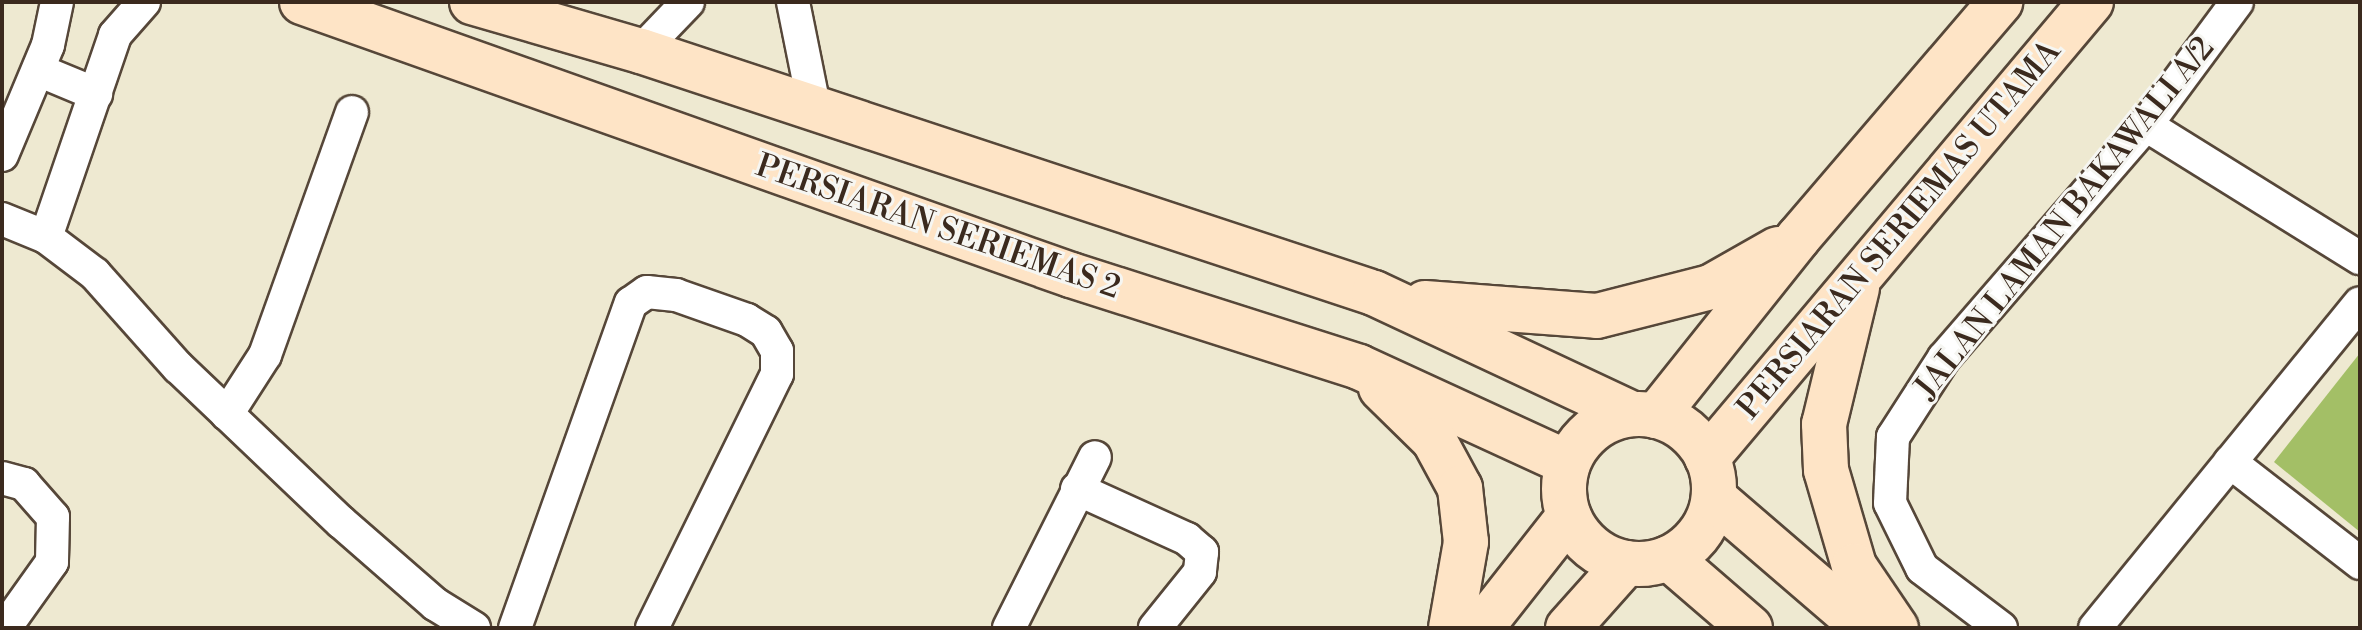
<!DOCTYPE html>
<html>
<head>
<meta charset="utf-8">
<style>
  body { margin:0 }
  #map { position:relative; width:2362px; height:630px; overflow:hidden; background:#eee9d1; font-family:"Libre Bodoni",serif }
  div>[style] { position:absolute }
  [style*='--x'] { left:calc(var(--x)*1px); top:calc(var(--y)*1px); width:calc(var(--w)*1px); rotate:calc(var(--a)*1deg) }
  .green>* { inset:0; background:#a3bf66 }
  .roads { filter:drop-shadow(2px 0 #564739) drop-shadow(-2px 0 #564739) drop-shadow(0 2px #564739) drop-shadow(0 -2px #564739) }
  .street>* { height:32px; margin:-16px; padding:0 16px; transform-origin:16px; border-radius:16px; background:#fff }
  .secondary>* { height:44px; margin:-22px; padding:0 22px; transform-origin:22px; border-radius:22px; background:#fee4c6 }
  .secondary>.ring { margin:-22px; padding:0; box-sizing:content-box; background:none; border:44px solid #fee4c6; border-radius:50% }
  span { translate:-50% -50%; white-space:nowrap; text-align:center; line-height:1.15; -webkit-text-stroke:6px #f6f6f2; paint-order:stroke }
  .street-label { font-size:32px; color:#3b2a1e }
  .frame { position:absolute; inset:0; border:4px solid #3b2a1e; pointer-events:none }
</style>
</head>
<body>
<div id="map">
  <div class="green">
    <div style="clip-path:polygon(2360px 353px,2360px 532px,2274px 462px)"></div>
  </div>
  <div class="roads">
    <div class="street">
      <div style="--x:793;--y:2;--w:111;--a:78.6"></div>
      <div style="--x:641;--y:51;--w:68;--a:-46.2"></div>
      <div style="--x:38;--y:70;--w:63;--a:22.5"></div>
      <div style="--x:2146;--y:125;--w:252;--a:31.9"></div>
      <div style="--x:2;--y:155;--w:119;--a:-67.3"></div>
      <div style="--x:48;--y:45;--w:44;--a:-78.2"></div>
      <div style="--x:2;--y:219;--w:48;--a:22.2"></div>
      <div style="--x:46;--y:237;--w:61;--a:37.1"></div>
      <div style="--x:95;--y:274;--w:125;--a:48.3"></div>
      <div style="--x:178;--y:367;--w:225;--a:43.6"></div>
      <div style="--x:341;--y:522;--w:125;--a:41.1"></div>
      <div style="--x:435;--y:604;--w:46;--a:31.6"></div>
      <div style="--x:46;--y:237;--w:213;--a:-71.1"></div>
      <div style="--x:115;--y:35;--w:44;--a:-48.7"></div>
      <div style="--x:227;--y:414;--w:70;--a:-57.2"></div>
      <div style="--x:265;--y:355;--w:258;--a:-70.3"></div>
      <div style="--x:2230;--y:462;--w:165;--a:37.8"></div>
      <div style="--x:2;--y:478;--w:23;--a:15"></div>
      <div style="--x:24;--y:484;--w:44;--a:48.7"></div>
      <div style="--x:53;--y:517;--w:45;--a:91.3"></div>
      <div style="--x:52;--y:562;--w:81;--a:125.5"></div>
      <div style="--x:1077;--y:489;--w:121;--a:24.4"></div>
      <div style="--x:1187;--y:539;--w:20;--a:41"></div>
      <div style="--x:1202;--y:552;--w:20;--a:96"></div>
      <div style="--x:1200;--y:572;--w:72;--a:128.8"></div>
      <div style="--x:515;--y:628;--w:345;--a:-70.4"></div>
      <div style="--x:631;--y:303;--w:19;--a:-35"></div>
      <div style="--x:647;--y:292;--w:29;--a:6"></div>
      <div style="--x:676;--y:295;--w:75;--a:19.4"></div>
      <div style="--x:747;--y:320;--w:22;--a:32"></div>
      <div style="--x:766;--y:332;--w:22;--a:60"></div>
      <div style="--x:777;--y:351;--w:23;--a:90"></div>
      <div style="--x:777;--y:374;--w:283;--a:116.2"></div>
      <div style="--x:1009;--y:628;--w:191;--a:-63.3"></div>
      <div style="--x:2001;--y:628;--w:99;--a:-142.8"></div>
      <div style="--x:1922;--y:568;--w:72;--a:-116.2"></div>
      <div style="--x:1890;--y:503;--w:66;--a:-87.4"></div>
      <div style="--x:1893;--y:437;--w:94;--a:-57.2"></div>
      <div style="--x:1944;--y:358;--w:308;--a:-49.1"></div>
      <div style="--x:2146;--y:125;--w:153;--a:-53.5"></div>
      <div style="--x:2095;--y:628;--w:419;--a:-50.8"></div>
    </div>
    <div class="secondary">
      <div style="--x:302;--y:2;--w:816;--a:19.55"></div>
      <div style="--x:1071;--y:275;--w:302;--a:17.7"></div>
      <div style="--x:1359;--y:367;--w:230;--a:24.7"></div>
      <div style="--x:472;--y:2;--w:176;--a:16.2"></div>
      <div style="--x:641;--y:51;--w:772;--a:18.27"></div>
      <div style="--x:1374;--y:293;--w:285;--a:25.1"></div>
      <div style="--x:1857;--y:288;--w:140;--a:103.6"></div>
      <div style="--x:1824;--y:424;--w:46;--a:87.5"></div>
      <div style="--x:1826;--y:470;--w:100;--a:73.7"></div>
      <div style="--x:1854;--y:566;--w:75;--a:55.9"></div>
      <div style="--x:1425;--y:303;--w:172;--a:4.3"></div>
      <div style="--x:1597;--y:316;--w:118;--a:-14.3"></div>
      <div style="--x:1711;--y:287;--w:77;--a:-29.6"></div>
      <div style="--x:1381;--y:388;--w:74;--a:44.5"></div>
      <div style="--x:1434;--y:440;--w:55;--a:61.6"></div>
      <div style="--x:1460;--y:488;--w:54;--a:83.7"></div>
      <div style="--x:1466;--y:542;--w:87;--a:99.9"></div>
      <div class="ring" style="left:1564px;top:414px;width:106px;height:106px"></div>
      <div style="--x:1656;--y:416;--w:228;--a:-51.4"></div>
      <div style="--x:1798;--y:238;--w:311;--a:-49.4"></div>
      <div style="--x:1707;--y:458;--w:596;--a:-49.9"></div>
      <div style="--x:1714;--y:498;--w:199;--a:40.7"></div>
      <div style="--x:1669;--y:558;--w:107;--a:40.8"></div>
      <div style="--x:1481;--y:628;--w:142;--a:-51.8"></div>
      <div style="--x:1568;--y:628;--w:87;--a:-48.3"></div>
    </div>
  </div>
  <div class="street-label">
    <span style="left:2065px;top:218px;rotate:-51deg">JALAN LAMAN BAKAWALI A/2</span>
    <span style="left:938px;top:227px;rotate:19deg">PERSIARAN SERIEMAS 2</span>
    <span style="left:1899px;top:230px;rotate:-50deg">PERSIARAN SERIEMAS UTAMA</span>
  </div>
  <div class="frame"></div>
</div>
</body>
</html>
